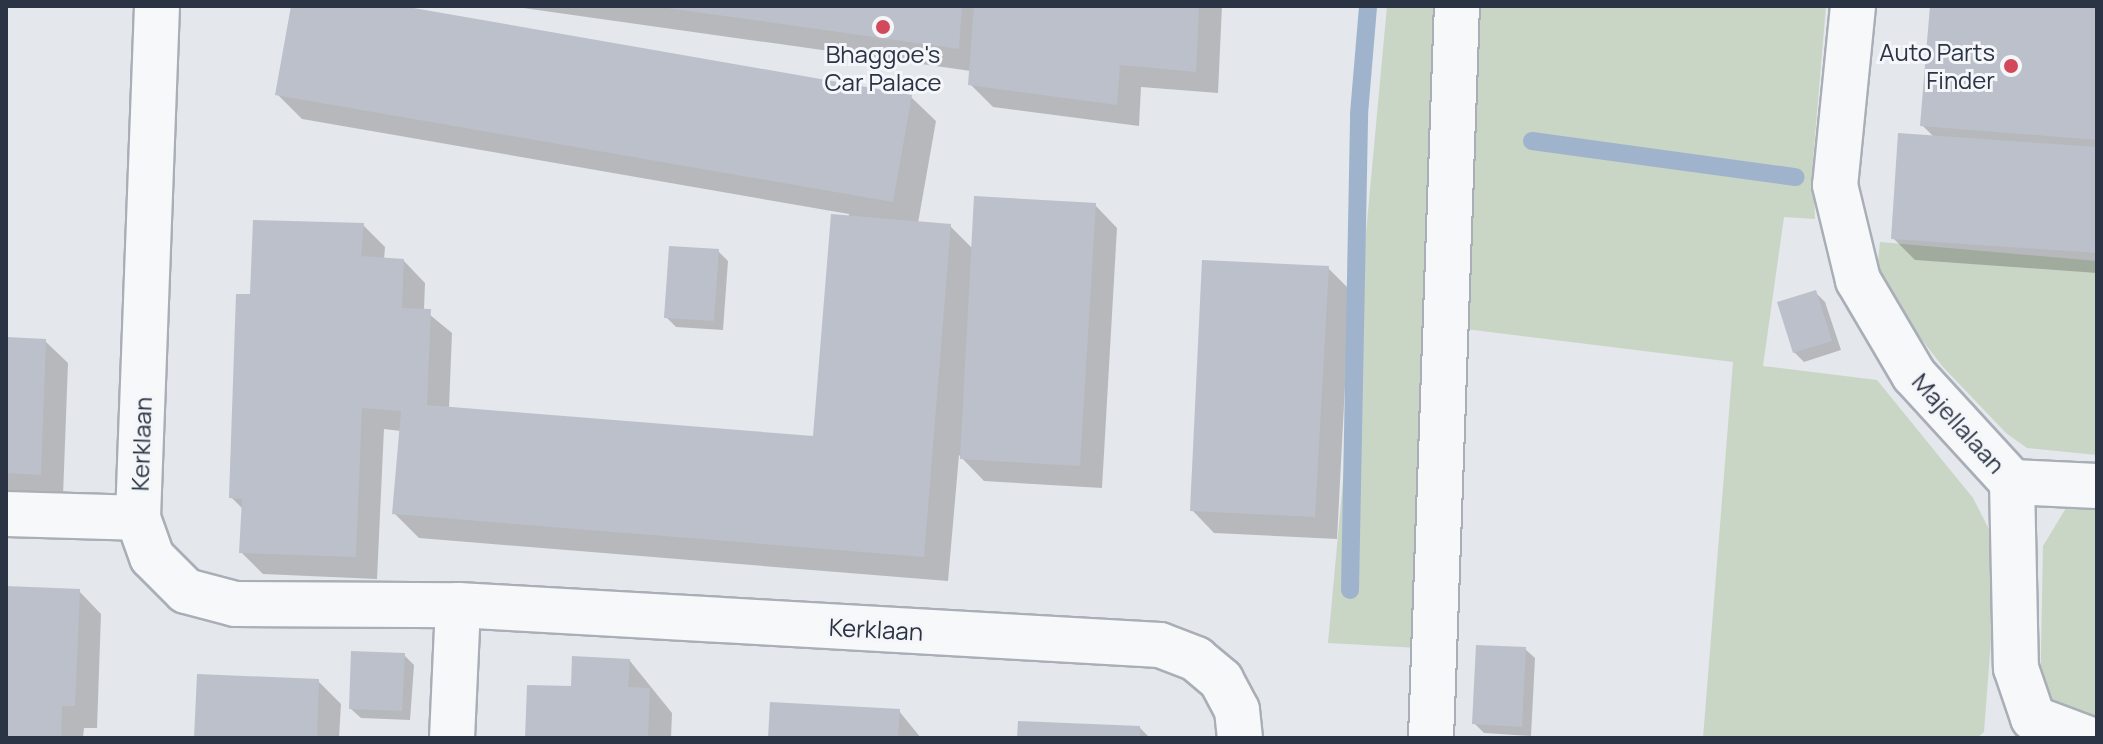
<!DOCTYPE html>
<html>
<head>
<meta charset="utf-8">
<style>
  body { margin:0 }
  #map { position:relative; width:2103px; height:744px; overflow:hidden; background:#e4e7ec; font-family:Manrope,sans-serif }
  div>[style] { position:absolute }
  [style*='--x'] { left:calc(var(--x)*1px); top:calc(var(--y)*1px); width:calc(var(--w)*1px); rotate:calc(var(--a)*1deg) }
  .green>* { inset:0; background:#c9d6c5 }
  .shadow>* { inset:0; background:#0003 }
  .stream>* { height:18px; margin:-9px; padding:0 9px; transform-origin:9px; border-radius:9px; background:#9fb4cc }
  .building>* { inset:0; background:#bbc0ca }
  .roads { filter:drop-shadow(2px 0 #a9aeb7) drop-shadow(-2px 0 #a9aeb7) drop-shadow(0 2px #a9aeb7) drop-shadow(0 -2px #a9aeb7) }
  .minor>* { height:44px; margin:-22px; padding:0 22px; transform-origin:22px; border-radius:22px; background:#f7f8fa }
  .dots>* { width:22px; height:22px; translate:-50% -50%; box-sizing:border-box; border:4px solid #f4f6f9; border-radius:50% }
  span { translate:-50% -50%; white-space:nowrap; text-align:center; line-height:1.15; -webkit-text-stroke:6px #f4f6f9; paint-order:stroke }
  .poi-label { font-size:24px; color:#2b3445 }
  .right { translate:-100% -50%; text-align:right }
  .street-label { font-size:24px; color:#2b3445 }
  .frame { position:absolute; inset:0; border:8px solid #2b3445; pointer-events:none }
</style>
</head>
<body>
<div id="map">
  <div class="green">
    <div style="clip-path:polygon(1387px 6px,1826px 6px,1813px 160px,1815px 219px,1784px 217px,1763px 366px,1877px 380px,1973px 498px,1992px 535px,1996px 573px,1984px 732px,1977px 738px,1703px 738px,1733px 362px,1465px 329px,1460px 559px,1454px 611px,1436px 649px,1328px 643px)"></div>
    <div style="clip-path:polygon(1880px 242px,2097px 261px,2097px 455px,2027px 448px,2006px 433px,1943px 367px,1876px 281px)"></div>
    <div style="clip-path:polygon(2066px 508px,2097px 510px,2097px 726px,2040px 703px,2043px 546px)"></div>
  </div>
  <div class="shadow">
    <div style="clip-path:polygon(293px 6px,390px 6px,911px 97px,936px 121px,918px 223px,950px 226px,973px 249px,1095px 205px,1117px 228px,1102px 488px,984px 481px,959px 455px,948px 581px,419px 538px,394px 513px,401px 431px,384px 429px,377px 579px,263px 574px,241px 552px,243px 509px,231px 497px,252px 296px,363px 225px,385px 247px,384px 260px,403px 260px,425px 283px,424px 310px,452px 333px,449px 408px,815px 438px,849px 214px,302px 119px,277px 94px)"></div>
    <div style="clip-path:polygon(509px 6px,1222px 6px,1218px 93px,1141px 87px,1139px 126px,993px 107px,970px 84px,971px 71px)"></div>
    <div style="clip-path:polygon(1303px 6px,1344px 6px,1344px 8px)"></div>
    <div style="clip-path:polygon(1932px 6px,2097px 6px,2097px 273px,1915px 260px,1893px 238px,1935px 138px,1922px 125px)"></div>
    <div style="clip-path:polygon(718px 251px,728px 261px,723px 330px,676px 327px,666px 317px)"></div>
    <div style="clip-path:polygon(1328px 268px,1350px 290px,1337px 539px,1214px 533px,1192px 510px)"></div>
    <div style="clip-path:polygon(1815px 292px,1825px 302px,1841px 350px,1804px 362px,1794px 352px)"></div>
    <div style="clip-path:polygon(6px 339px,45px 341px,68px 363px,63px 496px,6px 494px)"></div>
    <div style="clip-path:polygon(6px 588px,79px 591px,101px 614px,97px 728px,84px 728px,83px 738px,6px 738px)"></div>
    <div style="clip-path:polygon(1525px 649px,1535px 658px,1531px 736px,1484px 733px,1474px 723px)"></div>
    <div style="clip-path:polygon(404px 655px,414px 665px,410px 720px,361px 718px,351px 709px)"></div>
    <div style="clip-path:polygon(630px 661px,672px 713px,671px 738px,527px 738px,573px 688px)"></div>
    <div style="clip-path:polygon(318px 681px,341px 704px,339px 738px,196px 738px)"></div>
    <div style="clip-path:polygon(899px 711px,921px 738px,770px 738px)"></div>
    <div style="clip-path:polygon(1140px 728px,1150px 738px,1019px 738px)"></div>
  </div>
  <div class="stream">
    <div style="--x:1532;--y:141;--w:266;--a:7.8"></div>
    <div style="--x:1350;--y:590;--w:476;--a:-88.9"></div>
    <div style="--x:1359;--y:114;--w:108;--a:-85.2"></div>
  </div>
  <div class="building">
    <div style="clip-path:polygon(291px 6px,402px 6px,912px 95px,893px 202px,275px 95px)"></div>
    <div style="clip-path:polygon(667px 6px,962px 6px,959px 49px,667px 8px)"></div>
    <div style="clip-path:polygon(974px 6px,1199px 6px,1196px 72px,1120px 65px,1117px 105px,968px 85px)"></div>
    <div style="clip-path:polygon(1930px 6px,2097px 6px,2097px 140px,1920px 126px)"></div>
    <div style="clip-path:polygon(1898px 133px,2097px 147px,2097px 253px,1891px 239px)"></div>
    <div style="clip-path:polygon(974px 196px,1096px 203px,1080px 466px,960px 459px)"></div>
    <div style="clip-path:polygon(831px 214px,951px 224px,924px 557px,392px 514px,401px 411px,362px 408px,356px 557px,239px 553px,242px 499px,229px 498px,236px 294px,250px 294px,253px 220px,364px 223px,361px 256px,404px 259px,402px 308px,431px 309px,427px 405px,813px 436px)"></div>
    <div style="clip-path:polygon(669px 246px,719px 249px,714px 321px,664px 318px)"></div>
    <div style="clip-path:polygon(1202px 260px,1329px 266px,1315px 517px,1190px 511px)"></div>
    <div style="clip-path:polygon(1816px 290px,1832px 341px,1793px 353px,1777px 302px)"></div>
    <div style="clip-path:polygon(6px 337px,46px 339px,41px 475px,6px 473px)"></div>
    <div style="clip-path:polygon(6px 586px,80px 589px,75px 706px,62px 706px,61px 738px,6px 738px)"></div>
    <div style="clip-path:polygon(1476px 645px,1526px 647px,1522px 727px,1472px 724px)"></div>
    <div style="clip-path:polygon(351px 651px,405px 653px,402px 711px,349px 709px)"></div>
    <div style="clip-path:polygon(572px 656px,630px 659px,628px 687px,650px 688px,648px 738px,525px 738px,527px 685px,571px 686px)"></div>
    <div style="clip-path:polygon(197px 674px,319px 679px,317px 738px,194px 738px)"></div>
    <div style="clip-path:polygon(770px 702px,900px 709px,898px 738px,768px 738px)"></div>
    <div style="clip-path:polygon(1018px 721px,1140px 726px,1140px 738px,1017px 738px)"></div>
  </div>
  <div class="roads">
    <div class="minor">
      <div style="--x:157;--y:6;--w:512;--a:92.13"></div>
      <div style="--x:138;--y:518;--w:41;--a:70.3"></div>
      <div style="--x:152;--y:557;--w:48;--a:45"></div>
      <div style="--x:186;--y:591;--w:51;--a:14.9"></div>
      <div style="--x:235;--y:604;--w:223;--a:0.3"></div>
      <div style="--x:458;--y:605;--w:703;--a:3.26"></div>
      <div style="--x:1160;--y:645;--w:39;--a:21"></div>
      <div style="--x:1196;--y:659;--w:33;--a:40"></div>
      <div style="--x:1221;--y:680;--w:34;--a:62"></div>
      <div style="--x:1237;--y:710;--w:28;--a:84"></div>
      <div style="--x:1853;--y:6;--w:180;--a:95.7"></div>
      <div style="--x:1835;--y:185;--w:98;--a:76.4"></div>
      <div style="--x:1858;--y:280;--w:110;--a:59.5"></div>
      <div style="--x:1914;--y:375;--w:145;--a:47.5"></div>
      <div style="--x:2012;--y:482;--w:85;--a:2.7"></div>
      <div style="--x:2012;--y:482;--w:186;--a:88.8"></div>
      <div style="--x:2016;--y:668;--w:53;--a:71.2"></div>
      <div style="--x:2033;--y:718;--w:57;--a:20.7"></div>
      <div style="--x:6;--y:514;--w:132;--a:1.7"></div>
      <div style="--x:452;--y:738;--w:133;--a:-87.4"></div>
      <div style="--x:1431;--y:738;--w:732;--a:-87.97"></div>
    </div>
  </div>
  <div class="dots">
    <div style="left:883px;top:27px;background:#d1495b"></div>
    <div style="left:2011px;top:66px;background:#d1495b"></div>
  </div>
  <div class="poi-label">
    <span class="right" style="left:1995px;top:66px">Auto Parts<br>Finder</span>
    <span style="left:883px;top:68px">Bhaggoe's<br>Car Palace</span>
  </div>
  <div class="street-label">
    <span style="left:1959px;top:423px;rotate:48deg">Majellalaan</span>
    <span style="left:141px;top:444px;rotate:-88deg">Kerklaan</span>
    <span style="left:876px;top:629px;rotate:3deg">Kerklaan</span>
  </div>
  <div class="frame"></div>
</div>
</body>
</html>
